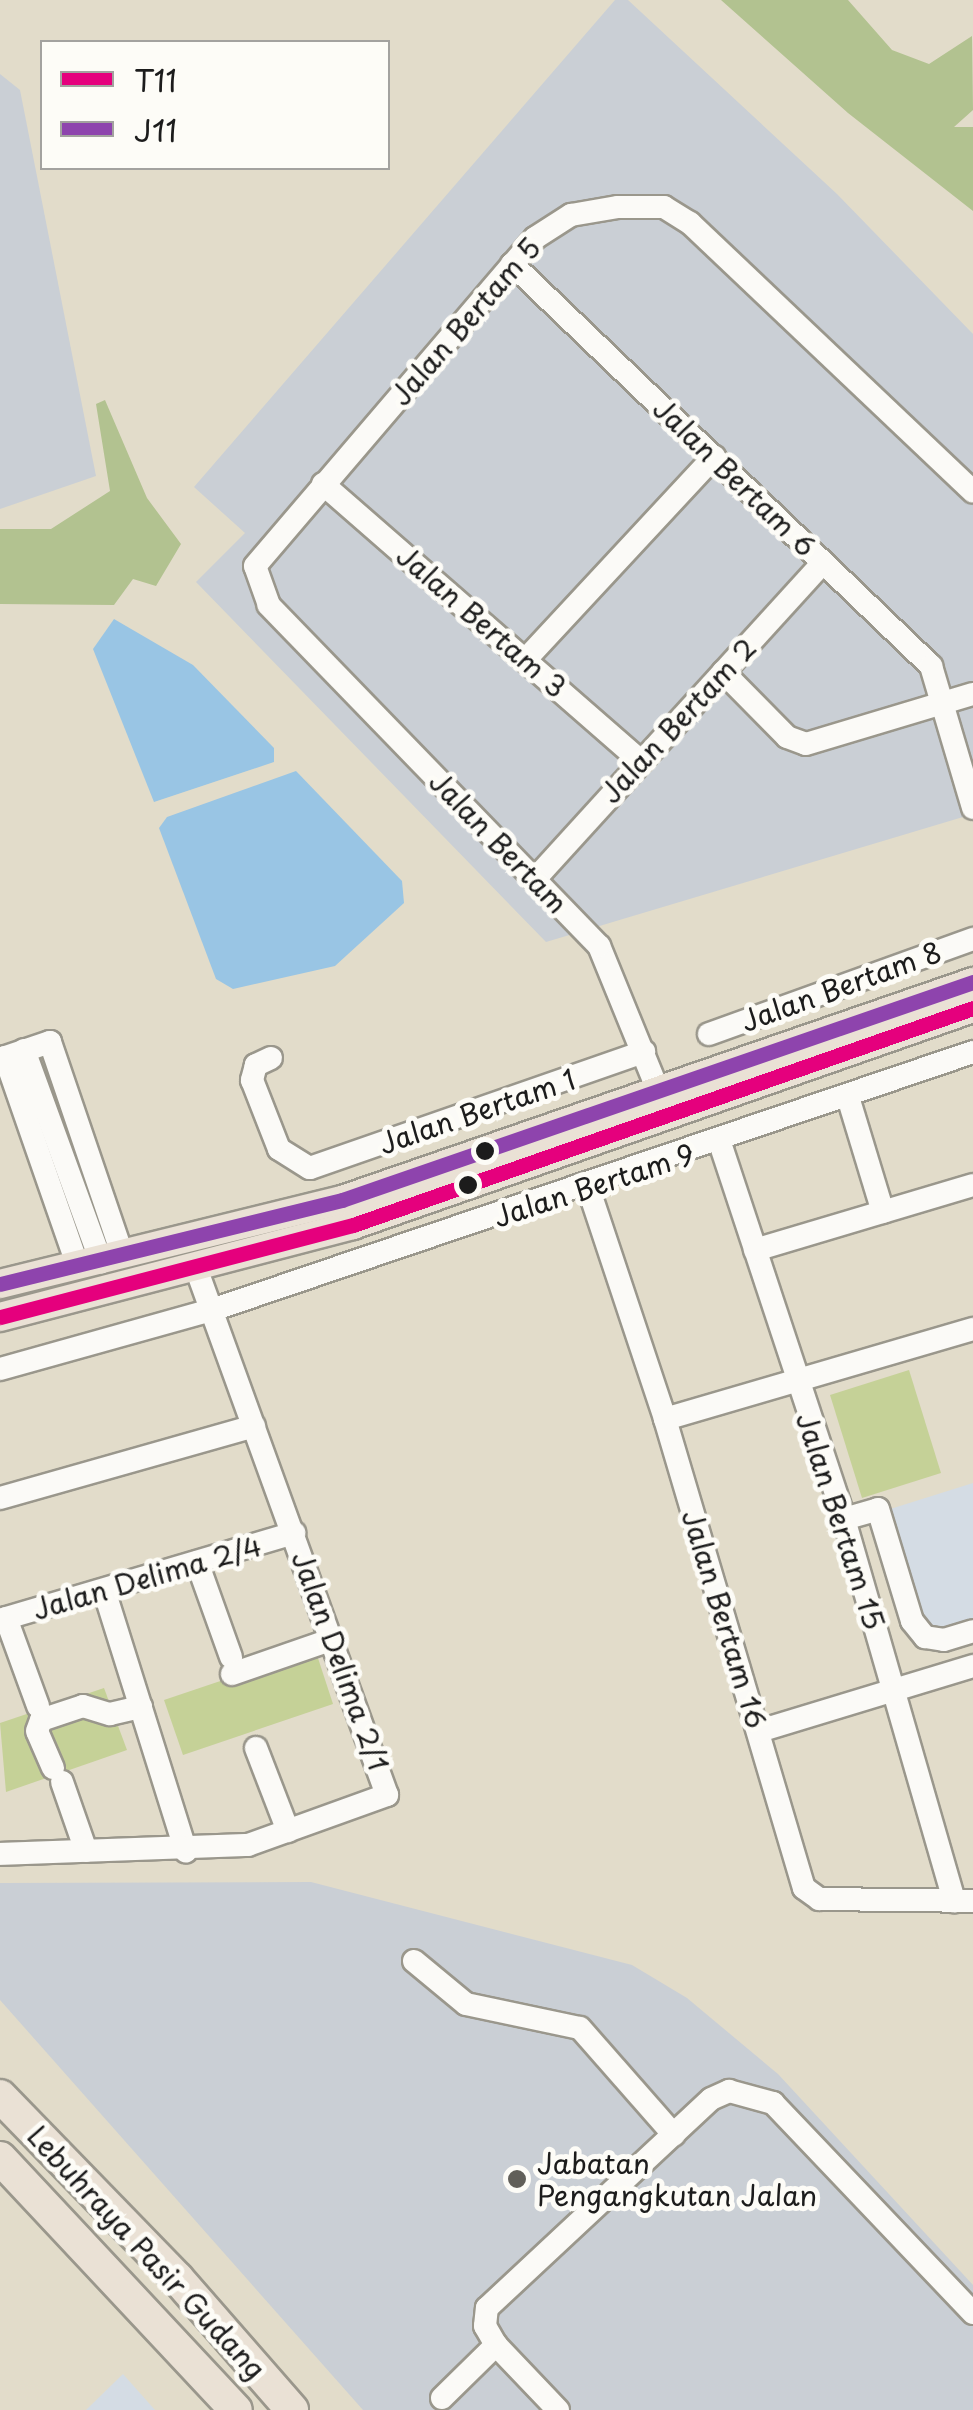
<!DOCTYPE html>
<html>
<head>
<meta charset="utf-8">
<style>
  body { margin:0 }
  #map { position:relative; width:973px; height:2410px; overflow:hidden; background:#e2dcca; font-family:"Playpen Sans",sans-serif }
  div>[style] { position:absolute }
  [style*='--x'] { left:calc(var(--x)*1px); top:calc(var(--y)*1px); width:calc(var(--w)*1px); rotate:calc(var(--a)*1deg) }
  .built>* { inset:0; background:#d4dce4 }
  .industrial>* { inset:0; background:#cacfd5 }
  .green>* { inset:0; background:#c5d197 }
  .forest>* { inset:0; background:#b2c290 }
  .water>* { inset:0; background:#99c5e4 }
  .roads { filter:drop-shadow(2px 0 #9a978c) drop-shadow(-2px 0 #9a978c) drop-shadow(0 2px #9a978c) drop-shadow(0 -2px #9a978c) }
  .minor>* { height:22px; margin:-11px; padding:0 11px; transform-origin:11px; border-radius:11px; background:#fbfaf7 }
  .major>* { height:28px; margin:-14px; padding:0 14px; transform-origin:14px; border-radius:14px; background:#eae1d5 }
  .highway>* { height:32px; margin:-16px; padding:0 16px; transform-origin:16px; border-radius:16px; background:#eae1d5 }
  .bus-1>* { height:15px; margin:-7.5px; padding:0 7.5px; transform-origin:7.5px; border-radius:7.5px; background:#e5007d }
  .bus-2>* { height:15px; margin:-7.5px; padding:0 7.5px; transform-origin:7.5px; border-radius:7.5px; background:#8e44ad }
  .dots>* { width:28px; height:28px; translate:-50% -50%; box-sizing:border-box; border:5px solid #fdfcf7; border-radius:50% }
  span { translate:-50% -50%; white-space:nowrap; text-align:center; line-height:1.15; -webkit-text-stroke:10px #fdfcf7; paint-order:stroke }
  .street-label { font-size:28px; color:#1c1c1c }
  .poi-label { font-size:28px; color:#1c1c1c }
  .left { translate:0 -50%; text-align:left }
  .legend { position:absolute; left:40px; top:40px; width:350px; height:130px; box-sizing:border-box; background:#fdfcf7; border:2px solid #a3a29f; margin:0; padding:12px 18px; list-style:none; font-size:30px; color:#1c1c1c }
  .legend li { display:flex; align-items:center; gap:20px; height:50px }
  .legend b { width:50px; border:2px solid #a3a29f }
</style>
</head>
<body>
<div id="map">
  <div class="built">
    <div style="clip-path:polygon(973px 1483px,973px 1625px,929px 1632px,917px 1618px,884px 1511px)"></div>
    <div style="clip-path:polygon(123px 2374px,155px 2410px,86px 2410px)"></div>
  </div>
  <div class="industrial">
    <div style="clip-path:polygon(615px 0,628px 0,837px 194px,973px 334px,973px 814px,546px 942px,196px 582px,245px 533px,194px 487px)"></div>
    <div style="clip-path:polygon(0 74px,20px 90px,96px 476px,0 509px)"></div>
    <div style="clip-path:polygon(311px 1882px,632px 1965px,687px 1998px,778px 2074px,973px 2285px,973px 2410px,363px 2410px,0 2000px,0 1883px)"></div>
  </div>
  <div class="green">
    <div style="clip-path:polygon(909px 1370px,941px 1473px,862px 1498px,830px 1395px)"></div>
    <div style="clip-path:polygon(315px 1649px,333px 1704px,183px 1755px,164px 1700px)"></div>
    <div style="clip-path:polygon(104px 1688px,127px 1750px,6px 1792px,0 1723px)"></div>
  </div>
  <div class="forest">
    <div style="clip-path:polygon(721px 0,848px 0,892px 50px,929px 64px,972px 36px,973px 110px,954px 127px,973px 127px,973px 211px,848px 113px)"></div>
    <div style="clip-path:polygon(105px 400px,147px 498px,181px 544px,156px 586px,133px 579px,114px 605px,0 604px,0 529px,51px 529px,110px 491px,96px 404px)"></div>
  </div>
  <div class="water">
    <div style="clip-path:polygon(114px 619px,193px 665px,274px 748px,274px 762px,154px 802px,93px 649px)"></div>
    <div style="clip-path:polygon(296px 771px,402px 881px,404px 903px,335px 966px,233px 989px,216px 979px,159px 828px,167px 817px)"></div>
  </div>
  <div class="roads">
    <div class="minor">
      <div style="--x:512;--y:264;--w:581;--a:43.81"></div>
      <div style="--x:931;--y:666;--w:148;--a:73.5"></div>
      <div style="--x:323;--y:484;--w:420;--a:41.1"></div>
      <div style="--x:527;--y:658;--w:275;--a:-47.1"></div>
      <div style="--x:723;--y:672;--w:91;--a:45.4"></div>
      <div style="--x:787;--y:737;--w:20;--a:20"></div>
      <div style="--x:806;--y:744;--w:174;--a:-16.7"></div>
      <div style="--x:535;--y:879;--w:428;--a:-47.7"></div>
      <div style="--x:709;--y:1034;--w:281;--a:-19.8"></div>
      <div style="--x:24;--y:1050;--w:226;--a:70"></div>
      <div style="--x:5;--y:1057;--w:222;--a:70.8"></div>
      <div style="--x:271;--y:1058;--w:17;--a:155"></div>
      <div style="--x:256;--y:1065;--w:16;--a:105"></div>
      <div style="--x:252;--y:1080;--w:74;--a:68.6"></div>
      <div style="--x:279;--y:1149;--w:36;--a:32"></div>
      <div style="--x:310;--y:1168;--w:354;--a:-19.2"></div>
      <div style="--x:0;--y:1059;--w:53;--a:-18.8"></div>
      <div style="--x:50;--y:1042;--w:226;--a:71.2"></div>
      <div style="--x:848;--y:1097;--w:120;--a:73.1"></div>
      <div style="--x:664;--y:1105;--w:172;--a:-112.2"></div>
      <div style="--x:599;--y:946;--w:475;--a:-134.1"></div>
      <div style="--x:269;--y:605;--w:41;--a:-109.7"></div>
      <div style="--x:255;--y:566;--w:431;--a:-49.5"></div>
      <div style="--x:535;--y:238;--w:43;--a:-32.6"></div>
      <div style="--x:571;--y:215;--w:48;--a:-9.7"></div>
      <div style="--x:618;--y:207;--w:46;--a:0"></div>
      <div style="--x:664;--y:207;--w:31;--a:32"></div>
      <div style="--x:690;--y:223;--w:390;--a:43.5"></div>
      <div style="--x:720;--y:1143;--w:396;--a:71.7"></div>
      <div style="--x:844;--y:1519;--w:398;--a:73.9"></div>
      <div style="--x:588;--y:1187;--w:244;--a:71.6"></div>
      <div style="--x:665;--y:1419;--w:489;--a:73.5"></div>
      <div style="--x:804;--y:1888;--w:19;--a:36"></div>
      <div style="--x:819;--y:1899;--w:154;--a:0.7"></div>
      <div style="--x:755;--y:1250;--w:227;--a:-16.6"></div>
      <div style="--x:0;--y:1369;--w:220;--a:-15.6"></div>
      <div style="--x:212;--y:1310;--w:804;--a:-18.73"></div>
      <div style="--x:665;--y:1419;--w:321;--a:-16.3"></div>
      <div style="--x:0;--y:1498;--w:264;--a:-15.8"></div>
      <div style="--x:844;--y:1519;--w:35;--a:-16"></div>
      <div style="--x:878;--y:1509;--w:117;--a:73.1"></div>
      <div style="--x:912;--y:1621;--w:21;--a:51"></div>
      <div style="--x:925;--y:1637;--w:19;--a:9"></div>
      <div style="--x:944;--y:1640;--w:30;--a:-17"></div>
      <div style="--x:197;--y:1562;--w:101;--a:70.3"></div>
      <div style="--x:104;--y:1590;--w:274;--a:72.6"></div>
      <div style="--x:6;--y:1618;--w:94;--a:70"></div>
      <div style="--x:0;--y:1620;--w:307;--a:-16.5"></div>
      <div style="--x:232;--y:1674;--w:107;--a:-19.1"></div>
      <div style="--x:759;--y:1731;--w:224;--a:-16.9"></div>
      <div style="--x:256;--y:1748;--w:89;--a:68.9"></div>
      <div style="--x:53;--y:1768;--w:40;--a:-113.4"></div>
      <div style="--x:37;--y:1731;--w:12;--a:-70"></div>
      <div style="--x:41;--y:1720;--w:44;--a:-18.4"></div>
      <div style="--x:83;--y:1706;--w:28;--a:17"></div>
      <div style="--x:110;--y:1714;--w:32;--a:-13"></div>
      <div style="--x:62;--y:1782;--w:73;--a:70.8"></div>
      <div style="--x:0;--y:1854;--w:248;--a:-2.1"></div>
      <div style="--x:248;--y:1845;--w:148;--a:-19.8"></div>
      <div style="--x:387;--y:1795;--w:561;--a:-109.92"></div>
      <div style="--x:414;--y:1961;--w:67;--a:39.6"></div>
      <div style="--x:466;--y:2004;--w:116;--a:11.9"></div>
      <div style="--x:580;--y:2028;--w:142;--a:48.7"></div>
      <div style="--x:442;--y:2398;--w:76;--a:-44.5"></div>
      <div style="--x:558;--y:2410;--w:90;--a:-133.6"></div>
      <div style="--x:496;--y:2345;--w:22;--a:-120"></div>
      <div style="--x:485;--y:2326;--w:18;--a:-84"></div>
      <div style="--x:487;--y:2308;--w:306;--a:-43"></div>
      <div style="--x:711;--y:2099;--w:20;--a:-24"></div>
      <div style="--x:729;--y:2091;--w:46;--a:15.3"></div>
      <div style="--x:773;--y:2103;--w:290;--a:46.4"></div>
    </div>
    <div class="major">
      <div style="--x:0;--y:1284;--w:352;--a:-13.8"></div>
      <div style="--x:342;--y:1200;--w:668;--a:-19.06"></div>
      <div style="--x:0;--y:1317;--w:365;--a:-14.6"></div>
      <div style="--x:353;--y:1225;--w:657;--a:-19.29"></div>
    </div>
    <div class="highway">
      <div style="--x:0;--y:2096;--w:254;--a:45.8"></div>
      <div style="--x:177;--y:2278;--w:175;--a:48.9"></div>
      <div style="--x:0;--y:2158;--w:345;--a:46.9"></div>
    </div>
  </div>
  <div class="bus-1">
    <div style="--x:0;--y:1317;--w:365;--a:-14.6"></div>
    <div style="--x:353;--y:1225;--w:657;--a:-19.29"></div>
  </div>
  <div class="bus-2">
    <div style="--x:0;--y:1284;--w:352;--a:-13.8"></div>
    <div style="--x:342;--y:1200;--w:668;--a:-19.06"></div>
  </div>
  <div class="dots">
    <div style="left:485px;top:1151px;background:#1c1c1c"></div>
    <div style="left:468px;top:1185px;background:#1c1c1c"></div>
    <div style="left:517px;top:2179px;background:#615f59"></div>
  </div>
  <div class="street-label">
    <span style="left:465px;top:321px;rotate:-49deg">Jalan Bertam 5</span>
    <span style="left:735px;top:477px;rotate:44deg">Jalan Bertam 6</span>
    <span style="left:482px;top:621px;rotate:41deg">Jalan Bertam 3</span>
    <span style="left:678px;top:720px;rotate:-47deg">Jalan Bertam 2</span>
    <span style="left:499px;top:842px;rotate:46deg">Jalan Bertam</span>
    <span style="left:841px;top:986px;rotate:-20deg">Jalan Bertam 8</span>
    <span style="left:477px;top:1111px;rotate:-19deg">Jalan Bertam 1</span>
    <span style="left:594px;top:1185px;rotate:-18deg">Jalan Bertam 9</span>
    <span style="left:841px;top:1521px;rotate:72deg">Jalan Bertam 15</span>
    <span style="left:147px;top:1577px;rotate:-16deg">Jalan Delima 2/4</span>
    <span style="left:725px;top:1619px;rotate:73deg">Jalan Bertam 16</span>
    <span style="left:341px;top:1661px;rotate:70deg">Jalan Delima 2/1</span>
    <span style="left:147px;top:2252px;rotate:47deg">Lebuhraya Pasir Gudang</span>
  </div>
  <div class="poi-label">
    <span class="left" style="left:537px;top:2179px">Jabatan<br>Pengangkutan Jalan</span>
  </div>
  <ul class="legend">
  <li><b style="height:12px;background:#e5007d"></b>T11</li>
  <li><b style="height:12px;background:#8e44ad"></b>J11</li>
  </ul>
</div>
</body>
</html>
